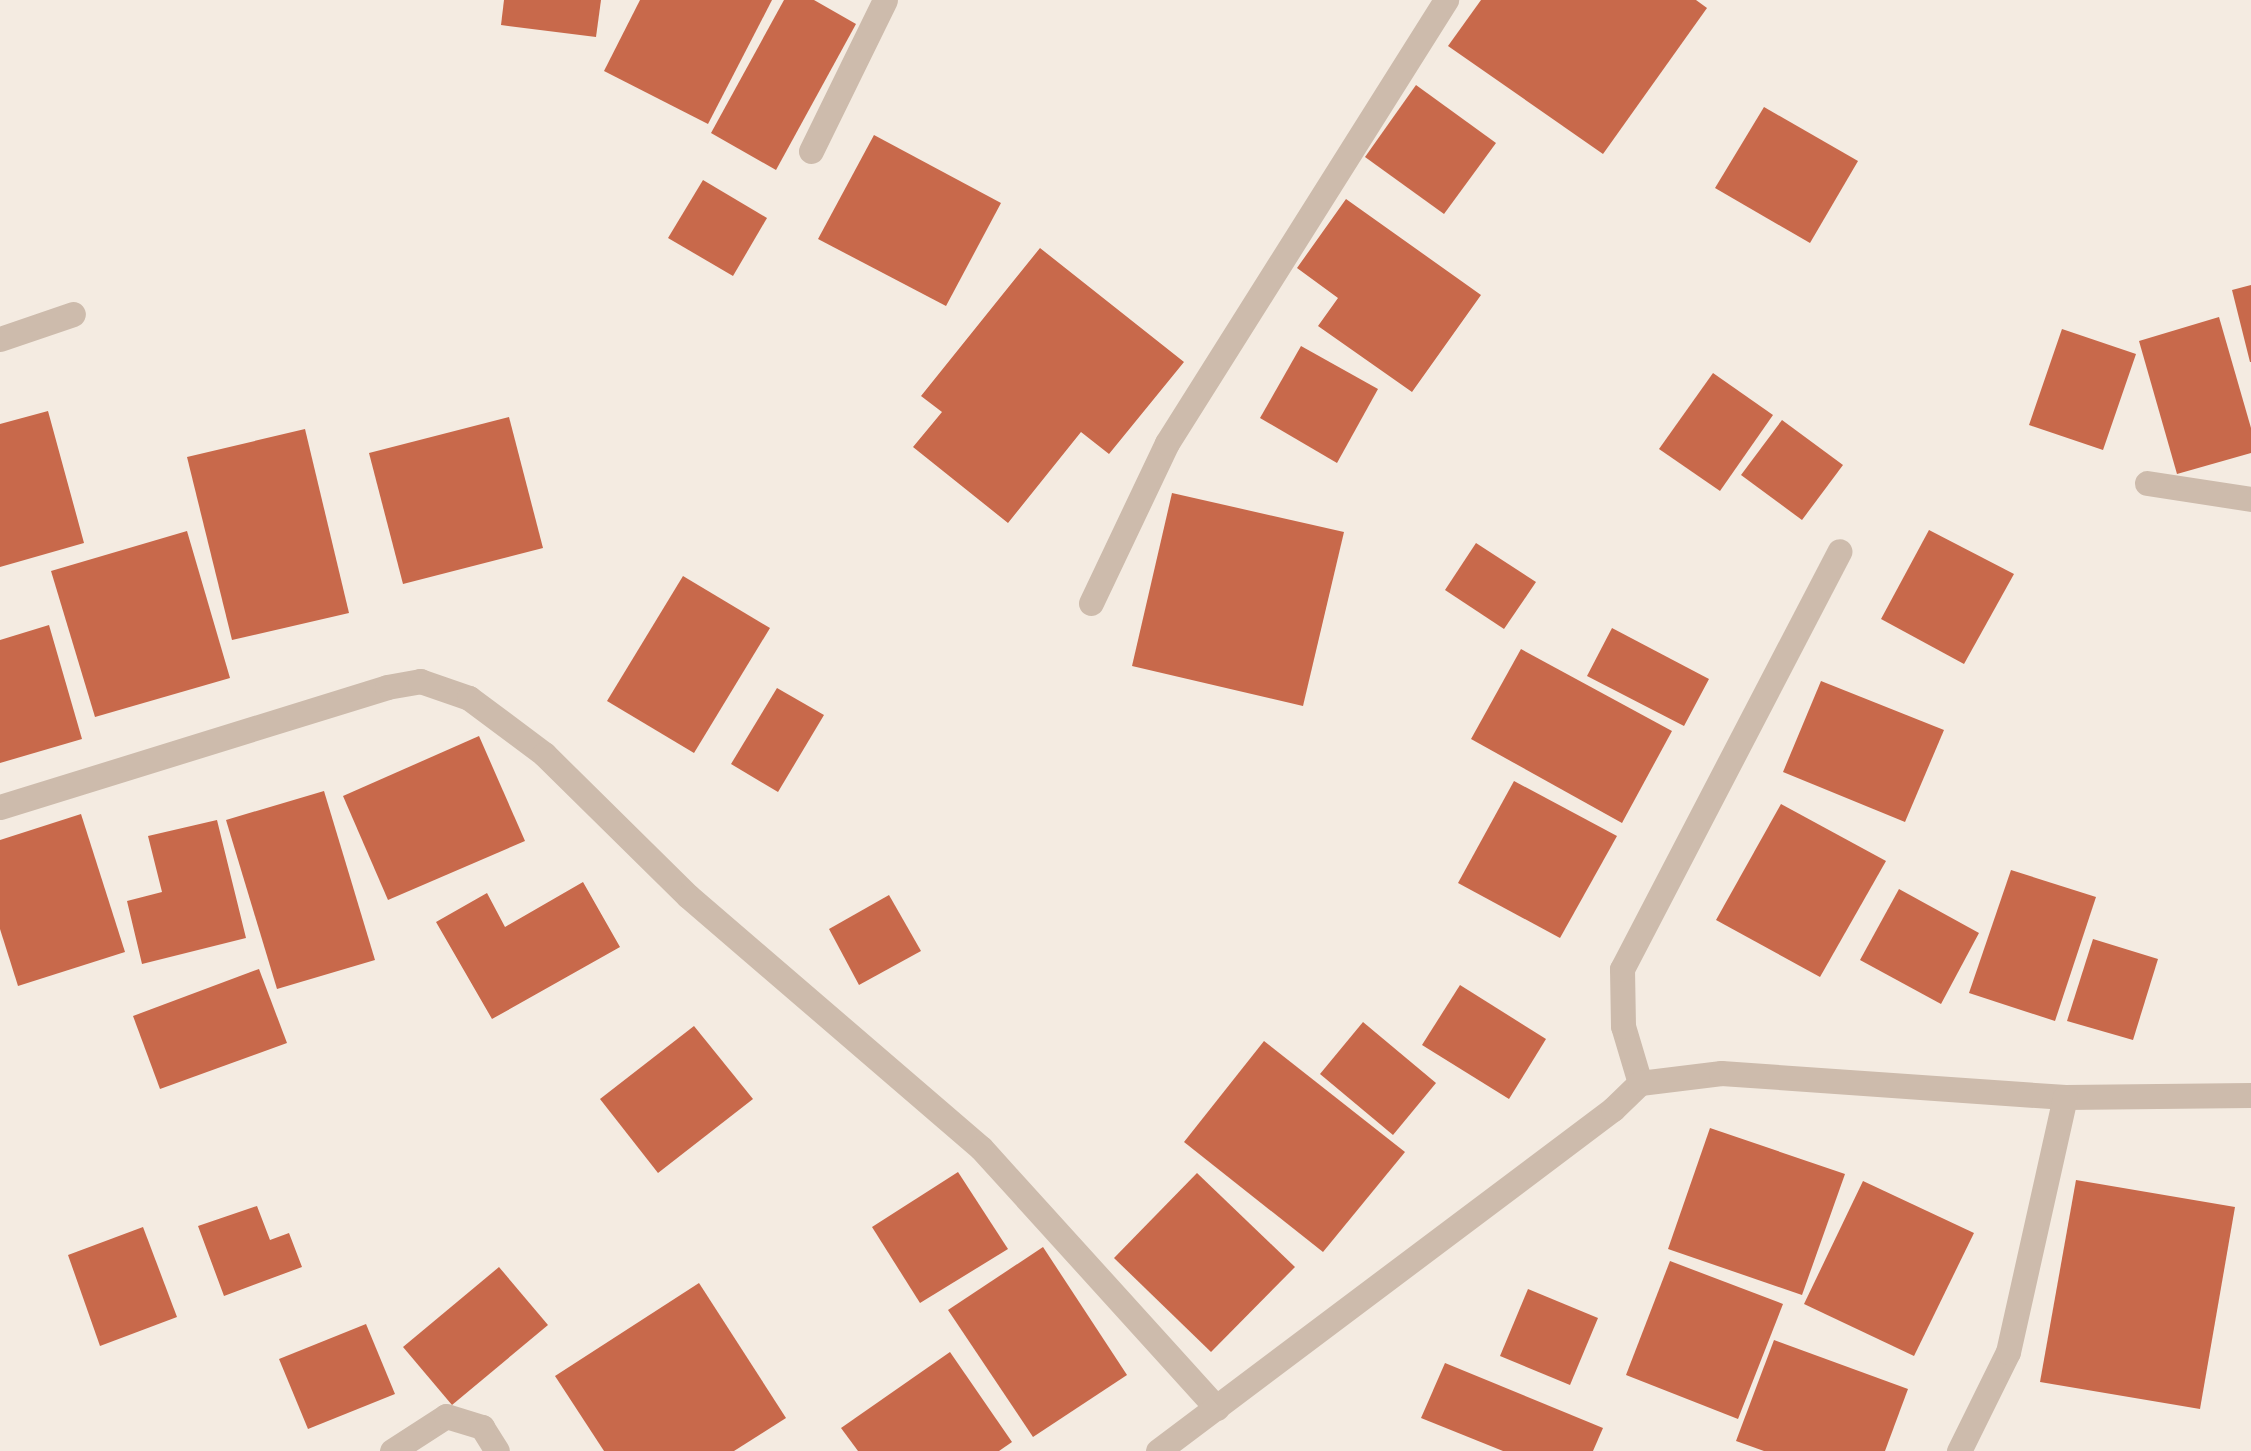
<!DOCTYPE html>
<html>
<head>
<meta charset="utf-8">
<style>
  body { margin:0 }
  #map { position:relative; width:2251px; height:1451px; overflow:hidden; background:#f4ebe1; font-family:"Sofia Sans Condensed",sans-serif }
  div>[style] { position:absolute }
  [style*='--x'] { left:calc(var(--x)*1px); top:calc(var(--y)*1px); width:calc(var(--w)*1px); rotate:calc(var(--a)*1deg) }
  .building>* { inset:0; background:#c8694b }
  .minor>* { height:25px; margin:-12.5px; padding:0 12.5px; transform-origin:12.5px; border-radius:12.5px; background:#cdbbac }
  span { translate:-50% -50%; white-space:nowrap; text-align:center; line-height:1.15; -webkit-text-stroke:8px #fbf5ee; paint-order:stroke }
</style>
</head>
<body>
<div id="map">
  <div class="building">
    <div style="clip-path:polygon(504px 0,601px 0,596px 37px,501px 25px)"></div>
    <div style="clip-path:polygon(640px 0,772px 0,708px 124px,604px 71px)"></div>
    <div style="clip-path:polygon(784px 0,814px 0,856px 24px,776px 170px,711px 133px)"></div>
    <div style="clip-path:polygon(1481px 0,1696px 0,1707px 8px,1603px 154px,1448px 46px)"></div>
    <div style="clip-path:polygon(1416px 85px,1496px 143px,1444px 214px,1365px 157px)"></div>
    <div style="clip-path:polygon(1764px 107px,1858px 161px,1810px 243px,1715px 188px)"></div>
    <div style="clip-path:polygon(874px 135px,1001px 203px,946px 306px,818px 239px)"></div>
    <div style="clip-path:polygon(703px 180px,767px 218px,733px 276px,668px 238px)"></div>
    <div style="clip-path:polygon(1346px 199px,1481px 295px,1412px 392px,1318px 326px,1338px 298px,1297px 268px)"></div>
    <div style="clip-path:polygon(1040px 248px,1184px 362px,1109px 454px,1081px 432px,1008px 523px,913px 447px,942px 412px,921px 396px)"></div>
    <div style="clip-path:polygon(2251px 285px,2251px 362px,2250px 362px,2232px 290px)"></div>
    <div style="clip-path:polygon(2219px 317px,2251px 428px,2251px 453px,2177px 474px,2139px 341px)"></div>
    <div style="clip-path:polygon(2062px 329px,2136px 354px,2103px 450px,2029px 425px)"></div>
    <div style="clip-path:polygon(1301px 346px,1378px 389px,1337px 463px,1260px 418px)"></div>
    <div style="clip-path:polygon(1713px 373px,1773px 415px,1720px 491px,1659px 449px)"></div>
    <div style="clip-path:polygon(48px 411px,84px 543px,0 567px,0 424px)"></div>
    <div style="clip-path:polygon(509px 417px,543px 548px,403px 584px,369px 453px)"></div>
    <div style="clip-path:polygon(1782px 420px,1843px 465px,1802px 520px,1741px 475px)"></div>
    <div style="clip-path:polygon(305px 429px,349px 613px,232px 640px,187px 457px)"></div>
    <div style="clip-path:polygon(1172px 493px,1344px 532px,1303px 706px,1132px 666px)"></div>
    <div style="clip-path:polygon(1929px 530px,2014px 574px,1964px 664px,1881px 619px)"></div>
    <div style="clip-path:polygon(187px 531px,230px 678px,95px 717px,51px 571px)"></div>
    <div style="clip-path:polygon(1476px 543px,1536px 582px,1504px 629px,1445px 590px)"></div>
    <div style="clip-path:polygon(683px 576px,770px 628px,694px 753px,607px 701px)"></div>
    <div style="clip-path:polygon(49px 625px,82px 739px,0 763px,0 640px)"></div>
    <div style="clip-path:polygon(1612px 628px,1709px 679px,1684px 726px,1587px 676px)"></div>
    <div style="clip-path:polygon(1521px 649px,1672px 731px,1622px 823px,1471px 739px)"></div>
    <div style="clip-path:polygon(1821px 681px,1944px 730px,1905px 822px,1783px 772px)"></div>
    <div style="clip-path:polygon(777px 688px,824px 715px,778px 792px,731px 764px)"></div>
    <div style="clip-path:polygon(479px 736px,525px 841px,388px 900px,343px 796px)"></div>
    <div style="clip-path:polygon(1514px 781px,1617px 836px,1560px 938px,1458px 883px)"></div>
    <div style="clip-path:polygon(324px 791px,375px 960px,277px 989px,226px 820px)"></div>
    <div style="clip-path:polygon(1781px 804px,1886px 861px,1820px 977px,1716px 920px)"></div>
    <div style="clip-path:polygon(81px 814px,125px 952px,18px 986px,0 929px,0 840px)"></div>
    <div style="clip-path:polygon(217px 820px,246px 938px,142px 964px,127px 901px,162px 892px,148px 836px)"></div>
    <div style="clip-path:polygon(2011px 870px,2096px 897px,2055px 1021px,1969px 993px)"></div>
    <div style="clip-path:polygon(583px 882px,620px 947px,492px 1019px,436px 922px,487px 893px,505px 927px)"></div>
    <div style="clip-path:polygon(1899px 889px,1979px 933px,1941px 1004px,1860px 960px)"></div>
    <div style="clip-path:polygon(889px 895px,921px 951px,859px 985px,829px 929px)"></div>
    <div style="clip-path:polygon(2093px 939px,2158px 959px,2133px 1040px,2067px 1021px)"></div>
    <div style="clip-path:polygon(259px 969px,287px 1043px,160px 1089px,133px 1016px)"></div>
    <div style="clip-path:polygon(1460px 985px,1546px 1039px,1509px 1099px,1422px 1045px)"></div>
    <div style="clip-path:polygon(1363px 1022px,1436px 1083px,1393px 1135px,1320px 1074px)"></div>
    <div style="clip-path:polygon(694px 1026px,753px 1099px,658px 1173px,600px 1099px)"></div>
    <div style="clip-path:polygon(1264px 1041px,1405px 1152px,1323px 1252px,1184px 1142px)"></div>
    <div style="clip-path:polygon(1710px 1128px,1845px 1174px,1802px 1295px,1668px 1249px)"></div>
    <div style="clip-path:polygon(958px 1172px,1008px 1249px,920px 1303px,872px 1227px)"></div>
    <div style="clip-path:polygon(1197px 1173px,1295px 1267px,1211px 1352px,1114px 1258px)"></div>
    <div style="clip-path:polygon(2076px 1180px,2235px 1207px,2200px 1409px,2040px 1382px)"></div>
    <div style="clip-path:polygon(1863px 1181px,1974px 1233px,1914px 1356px,1804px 1304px)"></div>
    <div style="clip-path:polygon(257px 1206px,270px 1240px,289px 1233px,302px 1267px,224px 1296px,198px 1226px)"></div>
    <div style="clip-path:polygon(143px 1227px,177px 1317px,100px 1346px,68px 1255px)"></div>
    <div style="clip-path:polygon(1043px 1247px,1127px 1375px,1033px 1437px,948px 1310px)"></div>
    <div style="clip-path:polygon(1670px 1261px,1783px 1304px,1738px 1419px,1626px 1375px)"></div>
    <div style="clip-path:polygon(499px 1267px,548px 1325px,452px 1405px,403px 1347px)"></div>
    <div style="clip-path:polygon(699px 1283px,786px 1418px,734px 1451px,604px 1451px,555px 1376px)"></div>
    <div style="clip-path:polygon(1528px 1289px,1598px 1318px,1570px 1385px,1500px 1356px)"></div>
    <div style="clip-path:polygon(366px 1324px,395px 1394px,308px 1429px,279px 1359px)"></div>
    <div style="clip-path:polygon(1774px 1340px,1908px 1389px,1885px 1451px,1764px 1451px,1736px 1441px)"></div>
    <div style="clip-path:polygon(950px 1352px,1012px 1442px,999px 1451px,858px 1451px,841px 1428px)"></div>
    <div style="clip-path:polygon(1445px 1363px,1603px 1428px,1593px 1451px,1503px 1451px,1421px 1418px)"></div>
  </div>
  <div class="minor">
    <div style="--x:811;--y:151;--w:168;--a:-63.9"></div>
    <div style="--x:0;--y:339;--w:77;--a:-18.9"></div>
    <div style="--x:2147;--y:483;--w:105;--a:8.7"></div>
    <div style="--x:1091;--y:603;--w:177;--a:-64.6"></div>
    <div style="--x:1167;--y:443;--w:524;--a:-57.8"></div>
    <div style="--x:0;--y:807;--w:405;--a:-17.2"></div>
    <div style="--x:387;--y:687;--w:34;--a:-10"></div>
    <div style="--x:420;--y:681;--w:52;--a:19.1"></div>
    <div style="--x:469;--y:698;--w:94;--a:36.7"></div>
    <div style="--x:544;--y:754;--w:202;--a:44.6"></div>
    <div style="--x:688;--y:896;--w:386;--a:40.7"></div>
    <div style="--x:981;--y:1148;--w:351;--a:47.8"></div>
    <div style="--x:1640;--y:1083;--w:59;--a:-106.6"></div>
    <div style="--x:1623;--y:1026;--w:57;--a:-91"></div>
    <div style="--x:1622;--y:969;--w:471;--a:-62.5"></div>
    <div style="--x:392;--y:1451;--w:64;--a:-32.9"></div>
    <div style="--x:446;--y:1416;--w:38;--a:17"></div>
    <div style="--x:482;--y:1427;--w:28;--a:58"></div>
    <div style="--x:1158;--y:1451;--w:569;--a:-36.93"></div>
    <div style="--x:1613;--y:1109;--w:37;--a:-44"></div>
    <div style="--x:1640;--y:1083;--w:82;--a:-7"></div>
    <div style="--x:1721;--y:1073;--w:345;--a:4"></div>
    <div style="--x:2065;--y:1097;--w:186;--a:-0.6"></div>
    <div style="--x:1959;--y:1451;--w:110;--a:-63.7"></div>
    <div style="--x:2008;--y:1352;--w:261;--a:-77.4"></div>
  </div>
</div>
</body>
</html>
